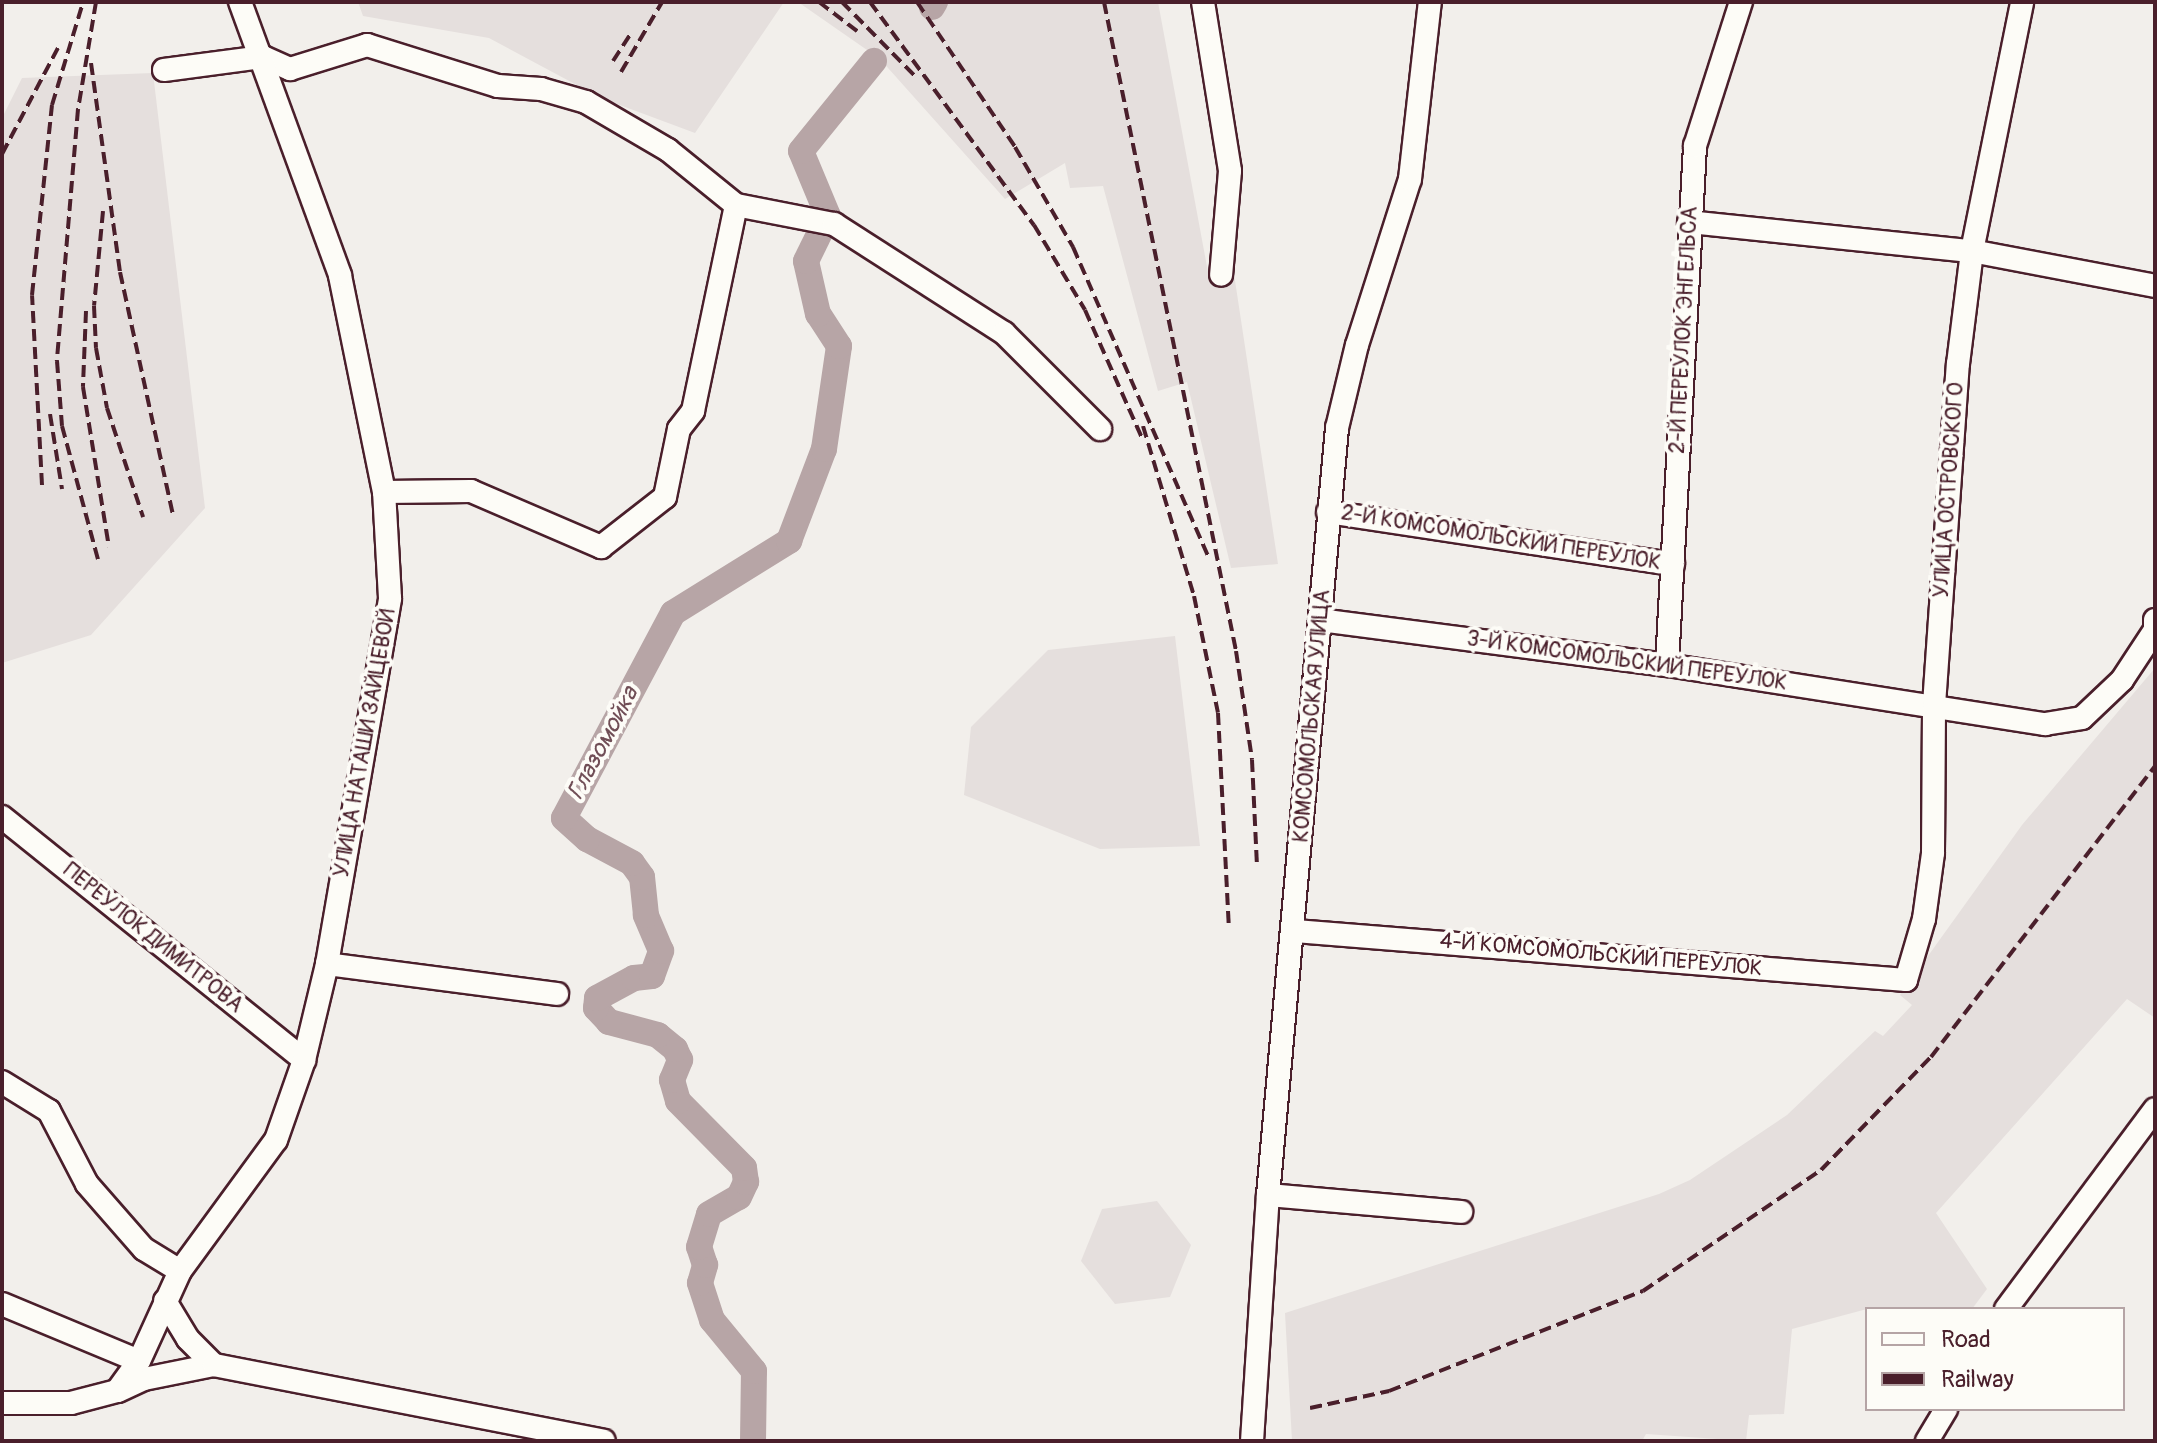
<!DOCTYPE html>
<html>
<head>
<meta charset="utf-8">
<style>
  body { margin:0 }
  #map { position:relative; width:2157px; height:1443px; overflow:hidden; background:#f2efeb; font-family:Pangolin,sans-serif }
  div>[style] { position:absolute }
  [style*='--x'] { left:calc(var(--x)*1px); top:calc(var(--y)*1px); width:calc(var(--w)*1px); rotate:calc(var(--a)*1deg) }
  .built>* { inset:0; background:#e5dfdd }
  .river>* { height:26px; margin:-13px; padding:0 13px; transform-origin:13px; border-radius:13px; background:#b7a5a6 }
  .roads { filter:drop-shadow(2px 0 #4a1f2b) drop-shadow(-2px 0 #4a1f2b) drop-shadow(0 2px #4a1f2b) drop-shadow(0 -2px #4a1f2b) }
  .minor>* { height:22px; margin:-11px; padding:0 11px; transform-origin:11px; border-radius:11px; background:#fdfcf7 }
  .rail>* { height:4px; margin-top:-2px; transform-origin:0; background:repeating-linear-gradient(90deg,#4a1f2b 0 12px,transparent 0 18px) }
  span { translate:-50% -50%; white-space:nowrap; text-align:center; line-height:1.15; -webkit-text-stroke:8px #fdfcf7; paint-order:stroke }
  .street-label { font-size:22px; color:#4a1f2b }
  .water-label { font-size:24px; color:#704e56; font-style:italic }
  .frame { position:absolute; inset:0; border:4px solid #4a1f2b; pointer-events:none }
  .legend { position:absolute; left:1865px; top:1307px; width:260px; height:104px; box-sizing:border-box; background:#fdfcf7; border:2px solid #b5a4a5; margin:0; padding:10px 14px; list-style:none; font-size:24px; color:#4a1f2b }
  .legend li { display:flex; align-items:center; gap:16px; height:40px }
  .legend b { width:40px; border:2px solid #b5a4a5 }
</style>
</head>
<body>
<div id="map">
  <div class="built">
    <div style="clip-path:polygon(358px 2px,784px 2px,695px 133px,601px 98px,489px 38px,363px 16px)"></div>
    <div style="clip-path:polygon(798px 2px,1158px 2px,1210px 283px,1234px 274px,1278px 564px,1231px 568px,1187px 382px,1158px 391px,1103px 186px,1070px 188px,1065px 163px,1005px 199px,880px 59px)"></div>
    <div style="clip-path:polygon(153px 73px,205px 508px,91px 635px,2px 663px,2px 118px,22px 78px)"></div>
    <div style="clip-path:polygon(1175px 636px,1200px 846px,1100px 849px,964px 795px,971px 727px,1048px 650px)"></div>
    <div style="clip-path:polygon(2155px 668px,2155px 1018px,2127px 999px,1936px 1213px,1987px 1289px,1972px 1309px,1867px 1309px,1792px 1329px,1784px 1414px,1749px 1415px,1746px 1441px,1646px 1434px,1642px 1441px,1292px 1441px,1285px 1313px,1659px 1194px,1690px 1180px,1787px 1115px,1875px 1031px,1883px 1036px,1912px 1005px,1900px 995px,2022px 825px)"></div>
    <div style="clip-path:polygon(1157px 1201px,1191px 1245px,1170px 1297px,1115px 1304px,1081px 1261px,1102px 1209px)"></div>
  </div>
  <div class="river">
    <div style="--x:932;--y:7;--w:6;--a:-59"></div>
    <div style="--x:753;--y:1441;--w:70;--a:-89.2"></div>
    <div style="--x:754;--y:1371;--w:66;--a:-129.5"></div>
    <div style="--x:712;--y:1320;--w:39;--a:-108"></div>
    <div style="--x:700;--y:1283;--w:19;--a:-74"></div>
    <div style="--x:705;--y:1265;--w:19;--a:-108"></div>
    <div style="--x:699;--y:1247;--w:34;--a:-73"></div>
    <div style="--x:709;--y:1214;--w:34;--a:-30"></div>
    <div style="--x:739;--y:1197;--w:17;--a:-65"></div>
    <div style="--x:746;--y:1182;--w:14;--a:-98"></div>
    <div style="--x:744;--y:1168;--w:94;--a:-134.6"></div>
    <div style="--x:678;--y:1101;--w:22;--a:-106"></div>
    <div style="--x:672;--y:1080;--w:22;--a:-68"></div>
    <div style="--x:680;--y:1060;--w:12;--a:-114"></div>
    <div style="--x:675;--y:1049;--w:22;--a:-141"></div>
    <div style="--x:658;--y:1035;--w:51;--a:-165.1"></div>
    <div style="--x:609;--y:1022;--w:19;--a:-133"></div>
    <div style="--x:596;--y:1008;--w:10;--a:-84"></div>
    <div style="--x:597;--y:998;--w:42;--a:-28.4"></div>
    <div style="--x:634;--y:978;--w:18;--a:-6"></div>
    <div style="--x:652;--y:976;--w:27;--a:-70"></div>
    <div style="--x:661;--y:951;--w:39;--a:-113"></div>
    <div style="--x:646;--y:915;--w:38;--a:-96"></div>
    <div style="--x:642;--y:877;--w:17;--a:-126"></div>
    <div style="--x:632;--y:863;--w:51;--a:-151.9"></div>
    <div style="--x:587;--y:839;--w:31;--a:-138"></div>
    <div style="--x:564;--y:818;--w:232;--a:-62"></div>
    <div style="--x:673;--y:613;--w:137;--a:-31.8"></div>
    <div style="--x:789;--y:541;--w:98;--a:-69.2"></div>
    <div style="--x:824;--y:449;--w:104;--a:-81.7"></div>
    <div style="--x:839;--y:346;--w:38;--a:-123"></div>
    <div style="--x:818;--y:314;--w:54;--a:-102.8"></div>
    <div style="--x:806;--y:261;--w:50;--a:-63.9"></div>
    <div style="--x:828;--y:216;--w:70;--a:-112.6"></div>
    <div style="--x:801;--y:151;--w:116;--a:-51"></div>
  </div>
  <div class="roads">
    <div class="minor">
      <div style="--x:1203;--y:2;--w:171;--a:80.9"></div>
      <div style="--x:1230;--y:171;--w:104;--a:94.9"></div>
      <div style="--x:164;--y:70;--w:100;--a:-7.5"></div>
      <div style="--x:263;--y:57;--w:30;--a:24"></div>
      <div style="--x:290;--y:69;--w:81;--a:-17.3"></div>
      <div style="--x:367;--y:45;--w:137;--a:17.4"></div>
      <div style="--x:498;--y:86;--w:43;--a:4"></div>
      <div style="--x:541;--y:89;--w:47;--a:16.1"></div>
      <div style="--x:586;--y:102;--w:95;--a:30.3"></div>
      <div style="--x:668;--y:150;--w:87;--a:39"></div>
      <div style="--x:736;--y:205;--w:100;--a:11"></div>
      <div style="--x:834;--y:224;--w:202;--a:32.7"></div>
      <div style="--x:1004;--y:333;--w:136;--a:45"></div>
      <div style="--x:1689;--y:222;--w:284;--a:5.9"></div>
      <div style="--x:1972;--y:251;--w:186;--a:10.8"></div>
      <div style="--x:384;--y:492;--w:87;--a:-0.7"></div>
      <div style="--x:471;--y:491;--w:142;--a:23.3"></div>
      <div style="--x:601;--y:547;--w:81;--a:-38"></div>
      <div style="--x:665;--y:497;--w:69;--a:-78.4"></div>
      <div style="--x:679;--y:429;--w:23;--a:-52"></div>
      <div style="--x:693;--y:411;--w:210;--a:-78.2"></div>
      <div style="--x:1328;--y:512;--w:349;--a:8.6"></div>
      <div style="--x:1320;--y:620;--w:350;--a:7.4"></div>
      <div style="--x:1667;--y:665;--w:383;--a:8.9"></div>
      <div style="--x:2045;--y:724;--w:37;--a:-9"></div>
      <div style="--x:2082;--y:718;--w:55;--a:-43.5"></div>
      <div style="--x:2122;--y:680;--w:60;--a:-56.6"></div>
      <div style="--x:2155;--y:630;--w:10;--a:-90"></div>
      <div style="--x:1667;--y:665;--w:520;--a:-86.91"></div>
      <div style="--x:1695;--y:146;--w:151;--a:-72.3"></div>
      <div style="--x:2;--y:817;--w:388;--a:38.8"></div>
      <div style="--x:1295;--y:931;--w:613;--a:4.59"></div>
      <div style="--x:1906;--y:980;--w:64;--a:-73.6"></div>
      <div style="--x:1924;--y:919;--w:67;--a:-82.2"></div>
      <div style="--x:1933;--y:853;--w:148;--a:-89.6"></div>
      <div style="--x:1934;--y:705;--w:342;--a:-86"></div>
      <div style="--x:1958;--y:364;--w:114;--a:-82.9"></div>
      <div style="--x:1972;--y:251;--w:254;--a:-78.6"></div>
      <div style="--x:327;--y:964;--w:232;--a:7.4"></div>
      <div style="--x:2;--y:1082;--w:55;--a:31.7"></div>
      <div style="--x:49;--y:1111;--w:82;--a:62.5"></div>
      <div style="--x:87;--y:1184;--w:86;--a:48.8"></div>
      <div style="--x:144;--y:1249;--w:42;--a:31.4"></div>
      <div style="--x:1268;--y:1195;--w:194;--a:5"></div>
      <div style="--x:165;--y:1301;--w:44;--a:58.8"></div>
      <div style="--x:188;--y:1339;--w:37;--a:45"></div>
      <div style="--x:2;--y:1304;--w:148;--a:22.6"></div>
      <div style="--x:2006;--y:1309;--w:249;--a:-53.3"></div>
      <div style="--x:118;--y:1391;--w:29;--a:-25"></div>
      <div style="--x:144;--y:1379;--w:71;--a:-11.3"></div>
      <div style="--x:214;--y:1365;--w:397;--a:11"></div>
      <div style="--x:2;--y:1403;--w:69;--a:0"></div>
      <div style="--x:71;--y:1403;--w:48;--a:-14.6"></div>
      <div style="--x:117;--y:1391;--w:37;--a:-54"></div>
      <div style="--x:139;--y:1361;--w:99;--a:-65.5"></div>
      <div style="--x:180;--y:1271;--w:162;--a:-53.8"></div>
      <div style="--x:276;--y:1140;--w:85;--a:-70.7"></div>
      <div style="--x:304;--y:1060;--w:99;--a:-76.5"></div>
      <div style="--x:327;--y:964;--w:371;--a:-80.2"></div>
      <div style="--x:390;--y:598;--w:106;--a:-93.2"></div>
      <div style="--x:384;--y:492;--w:221;--a:-101.5"></div>
      <div style="--x:340;--y:275;--w:291;--a:-110.1"></div>
      <div style="--x:1252;--y:1441;--w:247;--a:-86.3"></div>
      <div style="--x:1268;--y:1195;--w:770;--a:-84.86"></div>
      <div style="--x:1337;--y:428;--w:85;--a:-76.5"></div>
      <div style="--x:1357;--y:345;--w:174;--a:-72.3"></div>
      <div style="--x:1410;--y:179;--w:178;--a:-83.6"></div>
      <div style="--x:1927;--y:1441;--w:37;--a:-59"></div>
    </div>
  </div>
  <div class="rail">
    <div style="--x:96;--y:2;--w:109;--a:99.5"></div>
    <div style="--x:78;--y:109;--w:253;--a:94.8"></div>
    <div style="--x:57;--y:361;--w:65;--a:85.6"></div>
    <div style="--x:62;--y:426;--w:138;--a:74.9"></div>
    <div style="--x:819;--y:2;--w:48;--a:37.3"></div>
    <div style="--x:842;--y:2;--w:103;--a:45.4"></div>
    <div style="--x:870;--y:2;--w:277;--a:53.7"></div>
    <div style="--x:1034;--y:225;--w:99;--a:59"></div>
    <div style="--x:1085;--y:310;--w:140;--a:66"></div>
    <div style="--x:917;--y:2;--w:175;--a:55.9"></div>
    <div style="--x:1015;--y:147;--w:116;--a:59.9"></div>
    <div style="--x:1073;--y:247;--w:340;--a:66.4"></div>
    <div style="--x:1104;--y:2;--w:662;--a:78.5"></div>
    <div style="--x:1236;--y:651;--w:110;--a:81.6"></div>
    <div style="--x:1252;--y:760;--w:106;--a:87.3"></div>
    <div style="--x:613;--y:61;--w:35;--a:-57"></div>
    <div style="--x:91;--y:63;--w:211;--a:82.1"></div>
    <div style="--x:120;--y:272;--w:249;--a:77.7"></div>
    <div style="--x:621;--y:72;--w:81;--a:-59.6"></div>
    <div style="--x:2;--y:154;--w:120;--a:-62.2"></div>
    <div style="--x:103;--y:211;--w:95;--a:95.4"></div>
    <div style="--x:94;--y:306;--w:42;--a:87.3"></div>
    <div style="--x:96;--y:348;--w:61;--a:79.6"></div>
    <div style="--x:107;--y:408;--w:115;--a:71.7"></div>
    <div style="--x:86;--y:311;--w:76;--a:92.3"></div>
    <div style="--x:83;--y:387;--w:162;--a:80.8"></div>
    <div style="--x:50;--y:414;--w:76;--a:80.9"></div>
    <div style="--x:1143;--y:426;--w:177;--a:73.3"></div>
    <div style="--x:1194;--y:596;--w:119;--a:78.4"></div>
    <div style="--x:1218;--y:713;--w:215;--a:87.1"></div>
    <div style="--x:42;--y:485;--w:190;--a:-93"></div>
    <div style="--x:32;--y:295;--w:191;--a:-84"></div>
    <div style="--x:52;--y:105;--w:108;--a:-73.2"></div>
    <div style="--x:1310;--y:1408;--w:81;--a:-12.1"></div>
    <div style="--x:1389;--y:1391;--w:273;--a:-21.5"></div>
    <div style="--x:1643;--y:1291;--w:215;--a:-34.2"></div>
    <div style="--x:1821;--y:1170;--w:158;--a:-45.8"></div>
    <div style="--x:1931;--y:1057;--w:367;--a:-52.4"></div>
  </div>
  <div class="street-label">
    <span style="left:1684px;top:330px;rotate:-87deg">2-Й ПЕРЕУЛОК ЭНГЕЛЬСА</span>
    <span style="left:1949px;top:490px;rotate:-86deg">УЛИЦА ОСТРОВСКОГО</span>
    <span style="left:1501px;top:538px;rotate:9deg">2-Й КОМСОМОЛЬСКИЙ ПЕРЕУЛОК</span>
    <span style="left:1627px;top:661px;rotate:8deg">3-Й КОМСОМОЛЬСКИЙ ПЕРЕУЛОК</span>
    <span style="left:1312px;top:716px;rotate:-85deg">КОМСОМОЛЬСКАЯ УЛИЦА</span>
    <span style="left:365px;top:743px;rotate:-80deg">УЛИЦА НАТАШИ ЗАЙЦЕВОЙ</span>
    <span style="left:153px;top:938px;rotate:39deg">ПЕРЕУЛОК ДИМИТРОВА</span>
    <span style="left:1601px;top:955px;rotate:5deg">4-Й КОМСОМОЛЬСКИЙ ПЕРЕУЛОК</span>
  </div>
  <div class="water-label">
    <span style="left:603px;top:743px;rotate:-62deg">Глазомойка</span>
  </div>
  <div class="frame"></div>
  <ul class="legend">
  <li><b style="height:10px;background:#fdfcf7"></b>Road</li>
  <li><b style="height:10px;background:#4a1f2b"></b>Railway</li>
  </ul>
</div>
</body>
</html>
